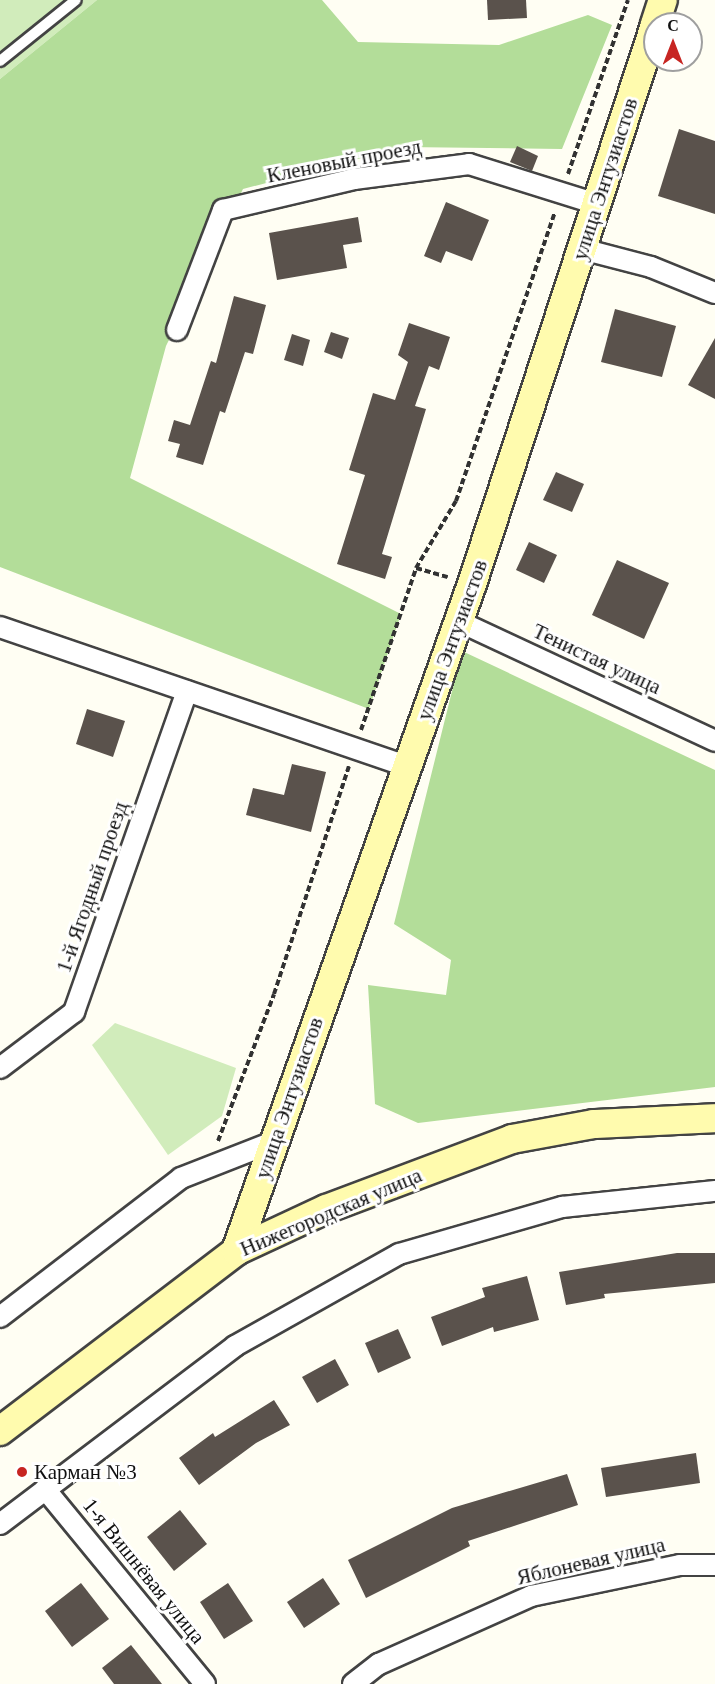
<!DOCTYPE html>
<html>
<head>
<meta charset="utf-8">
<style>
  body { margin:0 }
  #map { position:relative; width:715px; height:1684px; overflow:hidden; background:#fffef3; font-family:"Times New Roman",serif }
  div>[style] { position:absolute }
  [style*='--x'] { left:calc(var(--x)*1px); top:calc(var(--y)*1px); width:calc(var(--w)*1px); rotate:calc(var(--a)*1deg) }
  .green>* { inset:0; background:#d1ecbb }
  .forest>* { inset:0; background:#b3dd99 }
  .building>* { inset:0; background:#5a524c }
  .path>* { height:4px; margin-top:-2px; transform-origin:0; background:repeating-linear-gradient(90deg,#323232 0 6px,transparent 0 9px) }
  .roads { filter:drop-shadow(2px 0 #434343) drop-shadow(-2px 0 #434343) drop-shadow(0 2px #434343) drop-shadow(0 -2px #434343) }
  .lane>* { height:10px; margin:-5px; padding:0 5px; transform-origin:5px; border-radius:5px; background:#fff }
  .street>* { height:20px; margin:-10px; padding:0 10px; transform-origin:10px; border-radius:10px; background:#fff }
  .secondary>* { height:28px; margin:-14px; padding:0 14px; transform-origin:14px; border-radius:14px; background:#fffbae }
  .dots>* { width:16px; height:16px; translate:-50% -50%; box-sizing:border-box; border:3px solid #fff; border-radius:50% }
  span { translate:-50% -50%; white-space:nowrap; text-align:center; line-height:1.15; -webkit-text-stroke:6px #fff; paint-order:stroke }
  .street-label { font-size:21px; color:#101010 }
  .poi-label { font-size:21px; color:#101010 }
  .left { translate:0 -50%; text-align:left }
  .north { position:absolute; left:643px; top:12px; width:60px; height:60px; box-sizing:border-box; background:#fff; border:2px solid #9f9f9f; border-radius:50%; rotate:0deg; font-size:16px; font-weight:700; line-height:24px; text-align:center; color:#101010 }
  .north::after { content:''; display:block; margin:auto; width:21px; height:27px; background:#c72522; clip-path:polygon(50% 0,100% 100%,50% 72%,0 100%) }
</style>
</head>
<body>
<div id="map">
  <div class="green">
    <div style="clip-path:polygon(0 0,97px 0,0 79px)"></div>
    <div style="clip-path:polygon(115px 1023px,236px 1068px,222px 1116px,168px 1155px,92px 1045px)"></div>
  </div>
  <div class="forest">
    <div style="clip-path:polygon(97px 0,322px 0,358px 42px,499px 45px,588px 15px,612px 25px,562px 149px,404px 147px,243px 189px,166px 346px,130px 478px,401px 614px,369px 709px,0 567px,0 79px)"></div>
    <div style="clip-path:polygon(462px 651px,715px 770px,715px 1087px,418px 1123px,375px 1104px,368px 985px,446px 995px,451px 960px,394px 924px)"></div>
  </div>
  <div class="building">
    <div style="clip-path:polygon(487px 0,526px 0,527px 18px,488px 20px)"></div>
    <div style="clip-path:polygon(679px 129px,715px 141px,715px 214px,658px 196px)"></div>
    <div style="clip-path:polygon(517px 146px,538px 156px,532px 171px,510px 162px)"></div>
    <div style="clip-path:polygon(446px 202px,489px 220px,472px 261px,446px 251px,441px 263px,424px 256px)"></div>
    <div style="clip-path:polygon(358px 217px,362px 242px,343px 245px,347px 268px,277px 280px,269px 233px)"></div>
    <div style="clip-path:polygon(234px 296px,266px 305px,253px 354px,245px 352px,225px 413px,220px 411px,203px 465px,176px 457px,180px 444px,168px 441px,174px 420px,190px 425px,211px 361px,216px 363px)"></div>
    <div style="clip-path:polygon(615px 309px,676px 326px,662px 377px,601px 362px)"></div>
    <div style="clip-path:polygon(409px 323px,450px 337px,439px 370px,429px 366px,415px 406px,426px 409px,382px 554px,392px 557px,385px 579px,337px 564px,365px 475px,349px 470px,373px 393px,395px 400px,408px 362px,398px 355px)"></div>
    <div style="clip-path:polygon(331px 332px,349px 338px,342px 359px,324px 352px)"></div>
    <div style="clip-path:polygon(292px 334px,310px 340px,303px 366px,284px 360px)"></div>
    <div style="clip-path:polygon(715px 338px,715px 399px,688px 385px)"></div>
    <div style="clip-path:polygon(556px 472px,584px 484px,572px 512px,543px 500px)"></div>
    <div style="clip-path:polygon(529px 542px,557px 555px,544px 583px,516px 570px)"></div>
    <div style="clip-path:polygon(617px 560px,669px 583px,644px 639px,592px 615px)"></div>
    <div style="clip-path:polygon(87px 709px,125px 721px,113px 757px,76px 744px)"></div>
    <div style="clip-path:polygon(292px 764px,326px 772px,311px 832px,246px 815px,253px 788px,284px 795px)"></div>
    <div style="clip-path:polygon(677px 1253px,715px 1253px,715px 1283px,604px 1294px,605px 1298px,566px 1305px,559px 1272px)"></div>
    <div style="clip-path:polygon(527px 1276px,539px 1320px,494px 1332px,493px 1327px,442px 1346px,431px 1317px,485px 1297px,482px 1288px)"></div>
    <div style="clip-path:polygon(398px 1329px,411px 1358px,378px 1373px,365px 1343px)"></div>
    <div style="clip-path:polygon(335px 1359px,349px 1385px,317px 1403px,302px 1377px)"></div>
    <div style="clip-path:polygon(274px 1400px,290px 1425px,256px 1443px,199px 1485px,179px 1458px,213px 1433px,215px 1437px)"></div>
    <div style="clip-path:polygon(696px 1453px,700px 1483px,606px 1497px,601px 1468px)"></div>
    <div style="clip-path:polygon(567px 1474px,578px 1505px,468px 1541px,470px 1546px,366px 1598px,348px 1560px,452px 1508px)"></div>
    <div style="clip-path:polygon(180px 1510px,207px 1544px,174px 1571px,147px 1537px)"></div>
    <div style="clip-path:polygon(323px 1578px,340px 1604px,304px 1628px,287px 1602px)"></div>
    <div style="clip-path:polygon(81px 1583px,109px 1619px,72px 1647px,45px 1611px)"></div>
    <div style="clip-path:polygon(228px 1583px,253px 1621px,224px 1639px,200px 1602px)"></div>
    <div style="clip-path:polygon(131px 1645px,162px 1684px,114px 1684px,102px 1668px)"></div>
  </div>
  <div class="path">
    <div style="--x:568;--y:174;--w:184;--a:-71"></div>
    <div style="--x:416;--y:568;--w:78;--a:-59.2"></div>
    <div style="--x:456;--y:501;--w:305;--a:-71.1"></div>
    <div style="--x:361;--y:730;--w:171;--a:-71.2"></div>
    <div style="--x:416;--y:568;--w:33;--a:16"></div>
    <div style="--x:218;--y:1141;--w:157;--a:-69.1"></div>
    <div style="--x:274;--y:994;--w:240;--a:-71.8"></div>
  </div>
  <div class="roads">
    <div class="lane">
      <div style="--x:0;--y:61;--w:97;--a:-38.8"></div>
    </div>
    <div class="street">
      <div style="--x:582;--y:249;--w:71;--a:14.6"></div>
      <div style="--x:651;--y:267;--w:69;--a:22.1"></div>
      <div style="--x:177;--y:330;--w:129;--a:-69"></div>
      <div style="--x:223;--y:210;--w:135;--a:-13.3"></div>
      <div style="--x:354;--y:179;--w:116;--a:-7.4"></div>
      <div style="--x:469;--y:164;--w:134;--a:17.4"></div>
      <div style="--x:458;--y:621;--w:284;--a:25"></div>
      <div style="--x:0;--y:627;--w:430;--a:18.9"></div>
      <div style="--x:0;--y:1068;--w:93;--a:-37.1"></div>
      <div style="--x:74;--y:1012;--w:340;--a:-70.6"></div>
      <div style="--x:0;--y:1317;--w:228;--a:-37.5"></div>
      <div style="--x:181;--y:1178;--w:99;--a:-21.4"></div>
      <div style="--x:45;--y:1489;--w:252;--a:50.6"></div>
      <div style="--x:0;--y:1524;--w:295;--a:-37.1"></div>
      <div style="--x:235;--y:1346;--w:188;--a:-29.3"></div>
      <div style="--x:399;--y:1254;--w:170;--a:-16.1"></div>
      <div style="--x:562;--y:1207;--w:154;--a:-6"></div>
      <div style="--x:353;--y:1684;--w:33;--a:-38"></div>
      <div style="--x:379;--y:1664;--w:167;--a:-24.1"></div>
      <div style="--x:531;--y:1596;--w:152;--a:-11.8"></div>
      <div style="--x:680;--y:1565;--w:35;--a:0"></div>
    </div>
    <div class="secondary">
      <div style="--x:655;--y:24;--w:25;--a:-72"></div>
      <div style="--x:236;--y:1251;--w:708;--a:-70.52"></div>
      <div style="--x:472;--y:584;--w:588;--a:-71.87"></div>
      <div style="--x:0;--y:1431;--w:297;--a:-37.3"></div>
      <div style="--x:236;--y:1251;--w:99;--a:-25"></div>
      <div style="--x:326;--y:1209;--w:199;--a:-20.6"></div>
      <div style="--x:512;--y:1139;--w:83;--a:-10.4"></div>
      <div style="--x:594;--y:1124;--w:121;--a:-2.8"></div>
    </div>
  </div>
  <div class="dots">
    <div style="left:22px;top:1472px;background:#c72522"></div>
  </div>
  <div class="street-label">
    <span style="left:344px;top:161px;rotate:-11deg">Кленовый проезд</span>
    <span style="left:605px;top:179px;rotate:-72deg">улица Энтузиастов</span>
    <span style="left:452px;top:640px;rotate:-70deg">улица Энтузиастов</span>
    <span style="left:597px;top:659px;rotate:25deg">Тенистая улица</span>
    <span style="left:92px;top:887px;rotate:-71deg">1-й Ягодный проезд</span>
    <span style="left:289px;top:1098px;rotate:-71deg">улица Энтузиастов</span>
    <span style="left:331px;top:1212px;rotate:-23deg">Нижегородская улица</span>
    <span style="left:591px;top:1561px;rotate:-13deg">Яблоневая улица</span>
    <span style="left:144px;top:1571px;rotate:51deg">1-я Вишнёвая улица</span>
  </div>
  <div class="poi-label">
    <span class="left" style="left:34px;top:1472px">Карман №3</span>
  </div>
  <div class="north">С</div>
</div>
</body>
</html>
